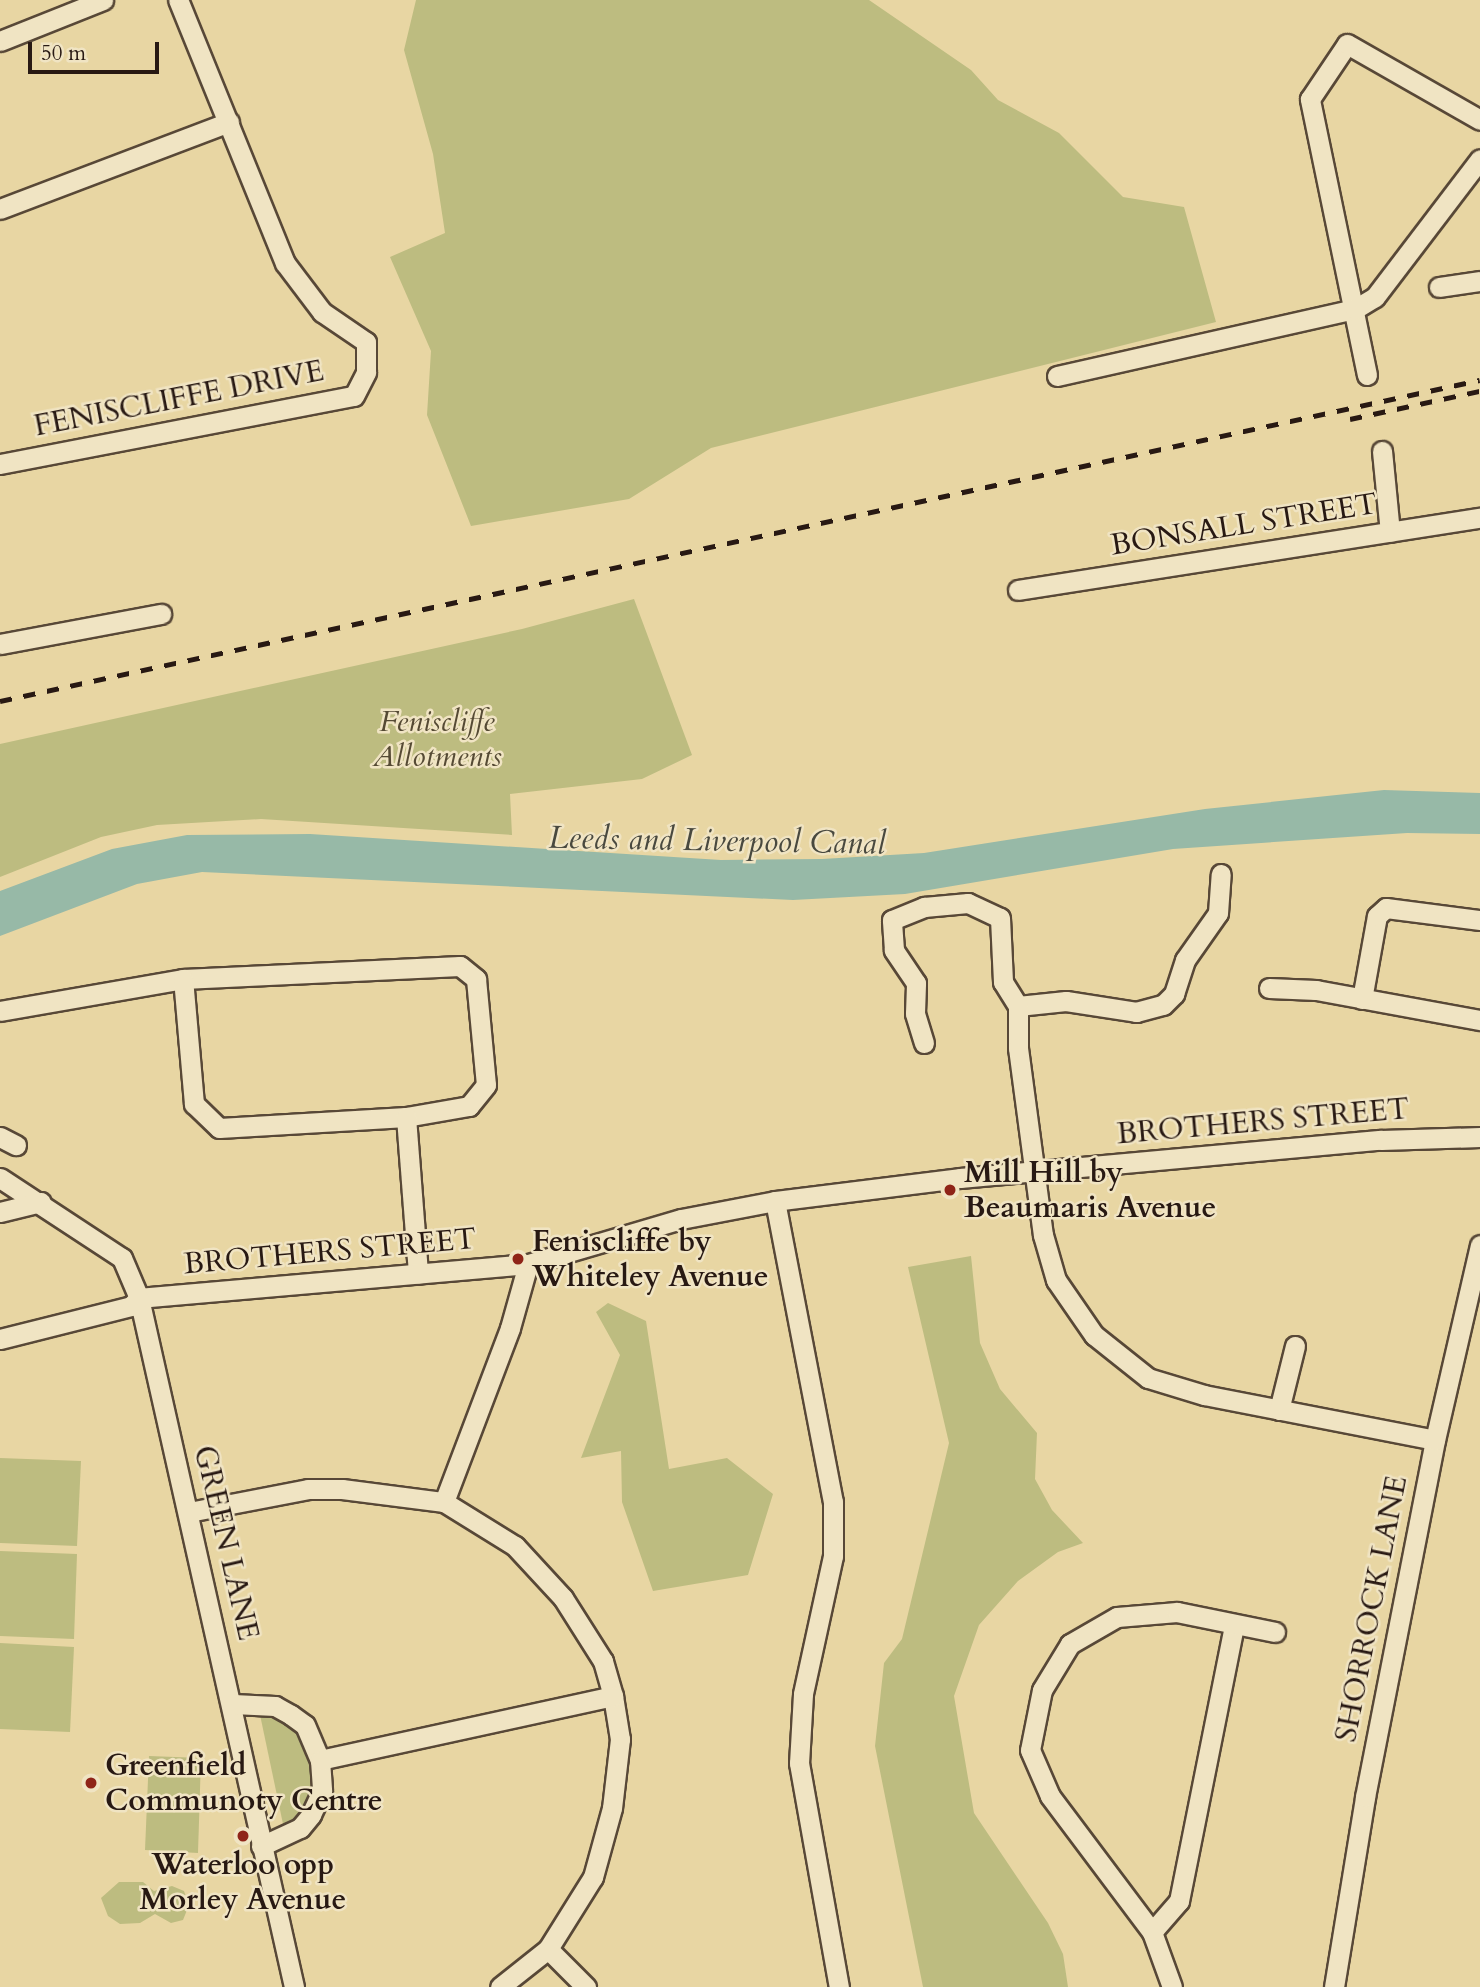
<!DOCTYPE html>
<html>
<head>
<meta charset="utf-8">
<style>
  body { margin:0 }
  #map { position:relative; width:1480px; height:1987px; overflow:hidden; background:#e8d6a3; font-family:Cardo,serif }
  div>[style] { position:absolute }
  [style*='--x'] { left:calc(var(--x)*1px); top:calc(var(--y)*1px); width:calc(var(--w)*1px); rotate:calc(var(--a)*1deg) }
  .green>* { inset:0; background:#bdbc80 }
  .water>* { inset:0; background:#97b9a7 }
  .roads { filter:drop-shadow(2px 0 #584837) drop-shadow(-2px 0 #584837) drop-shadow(0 2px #584837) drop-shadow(0 -2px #584837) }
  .minor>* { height:19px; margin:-9.5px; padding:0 9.5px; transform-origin:9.5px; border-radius:9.5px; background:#f0e4c3 }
  .rail>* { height:5px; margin-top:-2.5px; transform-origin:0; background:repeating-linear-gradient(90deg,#281913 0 12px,transparent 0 24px) }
  .dots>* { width:19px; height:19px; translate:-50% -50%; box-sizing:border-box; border:4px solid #f0e4c3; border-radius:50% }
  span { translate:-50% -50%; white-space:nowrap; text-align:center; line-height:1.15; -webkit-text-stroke:5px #f0e4c3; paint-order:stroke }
  .street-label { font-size:30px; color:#281913 }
  .park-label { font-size:30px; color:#554a34; font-style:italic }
  .poi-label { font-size:30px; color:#281913; font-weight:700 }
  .left { translate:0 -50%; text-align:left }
  .water-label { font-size:32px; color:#49493f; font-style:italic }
  .scale { position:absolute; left:28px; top:42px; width:131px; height:32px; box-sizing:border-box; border:4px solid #281913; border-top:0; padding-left:9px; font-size:21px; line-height:24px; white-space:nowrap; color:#281913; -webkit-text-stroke:5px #f0e4c3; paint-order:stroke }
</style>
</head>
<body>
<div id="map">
  <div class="green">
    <div style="clip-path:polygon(416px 0,869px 0,971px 70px,998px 100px,1059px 133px,1123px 197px,1184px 207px,1216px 322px,711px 448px,629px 499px,471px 526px,427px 415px,431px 351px,390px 257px,445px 233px,433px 154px,404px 50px)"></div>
    <div style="clip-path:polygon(634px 599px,692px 755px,642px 779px,510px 794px,512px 835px,261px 819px,157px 825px,101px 837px,0 877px,0 744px,522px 629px)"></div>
    <div style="clip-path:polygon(971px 1256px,980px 1343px,1000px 1389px,1037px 1433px,1035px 1479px,1052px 1510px,1083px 1543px,1058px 1552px,1018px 1581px,979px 1625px,954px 1696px,974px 1813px,1048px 1923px,1063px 1954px,1068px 1987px,923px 1987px,875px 1746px,884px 1663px,902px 1639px,949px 1443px,908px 1267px)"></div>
    <div style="clip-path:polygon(608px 1303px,646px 1321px,669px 1469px,727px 1458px,773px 1494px,748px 1575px,653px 1591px,622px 1502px,621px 1451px,581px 1458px,620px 1355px,596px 1312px)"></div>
    <div style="clip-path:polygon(0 1458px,81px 1461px,77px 1546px,0 1543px)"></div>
    <div style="clip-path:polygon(0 1551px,77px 1554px,74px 1639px,0 1636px)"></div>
    <div style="clip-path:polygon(0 1643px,74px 1647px,70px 1732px,0 1729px)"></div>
    <div style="clip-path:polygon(259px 1710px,292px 1722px,308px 1744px,314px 1781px,311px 1798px,298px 1819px,283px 1824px)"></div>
    <div style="clip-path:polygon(149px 1756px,201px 1758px,198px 1853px,145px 1850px)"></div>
    <div style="clip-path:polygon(119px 1882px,143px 1882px,154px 1891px,172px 1886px,184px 1891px,189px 1905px,183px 1920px,171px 1923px,155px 1914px,140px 1923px,120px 1924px,108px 1916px,101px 1898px)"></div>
  </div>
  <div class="water">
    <div style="clip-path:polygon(1384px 790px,1480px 793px,1480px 834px,1407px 833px,1173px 849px,905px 894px,793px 900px,202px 872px,137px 884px,0 936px,0 891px,112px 849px,187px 835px,310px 834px,721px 860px,822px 859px,924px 853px,1205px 809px)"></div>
  </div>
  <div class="roads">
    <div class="minor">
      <div style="--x:0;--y:41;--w:111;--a:-21.7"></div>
      <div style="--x:0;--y:209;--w:245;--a:-20.8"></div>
      <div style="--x:1439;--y:287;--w:41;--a:-8.3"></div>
      <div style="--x:1367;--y:375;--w:282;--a:-101.7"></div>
      <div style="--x:1310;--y:99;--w:66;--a:-56.1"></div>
      <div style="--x:1347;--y:44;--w:153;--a:29.7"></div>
      <div style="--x:1057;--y:376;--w:305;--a:-12.7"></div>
      <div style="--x:1355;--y:309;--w:23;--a:-31"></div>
      <div style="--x:1375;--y:297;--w:173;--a:-52.7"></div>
      <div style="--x:1382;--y:451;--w:81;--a:84.4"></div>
      <div style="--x:0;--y:464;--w:360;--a:-10.9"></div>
      <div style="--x:354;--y:396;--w:27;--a:-63"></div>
      <div style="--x:366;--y:372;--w:30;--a:-90"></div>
      <div style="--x:366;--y:342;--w:53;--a:-145.7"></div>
      <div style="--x:322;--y:312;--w:61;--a:-127.1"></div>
      <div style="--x:285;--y:263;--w:284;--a:-112.1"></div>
      <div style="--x:1018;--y:590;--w:468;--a:-8.9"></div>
      <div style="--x:0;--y:644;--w:164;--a:-10.6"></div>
      <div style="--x:1269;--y:988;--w:47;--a:2.4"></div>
      <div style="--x:1316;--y:990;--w:167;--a:10.4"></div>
      <div style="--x:1362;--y:999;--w:84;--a:-79.8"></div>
      <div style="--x:1377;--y:916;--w:12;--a:-42"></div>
      <div style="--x:1386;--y:908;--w:95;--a:7.3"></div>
      <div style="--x:1018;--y:1006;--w:48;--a:-5.9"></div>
      <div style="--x:1066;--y:1001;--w:71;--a:8.9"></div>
      <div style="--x:1136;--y:1012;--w:28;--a:-15"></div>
      <div style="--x:1163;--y:1005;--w:16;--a:-45"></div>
      <div style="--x:1174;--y:994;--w:36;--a:-72"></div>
      <div style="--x:1185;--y:960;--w:57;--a:-54.9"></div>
      <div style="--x:1218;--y:913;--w:39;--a:-86"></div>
      <div style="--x:0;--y:1011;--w:186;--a:-9.9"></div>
      <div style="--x:183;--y:979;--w:277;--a:-2.7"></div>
      <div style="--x:460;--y:966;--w:21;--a:39"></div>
      <div style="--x:476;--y:979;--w:106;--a:84.6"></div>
      <div style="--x:486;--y:1085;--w:27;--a:129"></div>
      <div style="--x:469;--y:1106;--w:64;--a:170.1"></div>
      <div style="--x:406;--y:1117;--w:187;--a:176.6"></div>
      <div style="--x:219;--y:1128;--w:35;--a:-136"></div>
      <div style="--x:194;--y:1104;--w:125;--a:-95"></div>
      <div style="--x:924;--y:1043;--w:31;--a:-107"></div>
      <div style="--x:915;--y:1013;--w:30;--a:-88"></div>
      <div style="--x:916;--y:983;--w:40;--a:-124"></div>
      <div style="--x:894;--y:950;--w:30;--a:-94"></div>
      <div style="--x:892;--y:920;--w:35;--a:-22"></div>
      <div style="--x:924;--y:907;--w:44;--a:-5.2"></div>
      <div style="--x:968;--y:903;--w:35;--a:25"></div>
      <div style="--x:1000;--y:918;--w:64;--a:87.3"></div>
      <div style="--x:1003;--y:982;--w:28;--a:58"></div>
      <div style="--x:1018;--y:1006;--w:42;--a:90"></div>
      <div style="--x:1018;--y:1048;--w:189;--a:82.4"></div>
      <div style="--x:1043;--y:1235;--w:47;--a:73.9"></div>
      <div style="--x:1056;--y:1280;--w:67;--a:55.4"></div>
      <div style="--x:1094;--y:1335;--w:69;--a:38.5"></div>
      <div style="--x:1148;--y:1378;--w:59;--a:16.9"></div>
      <div style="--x:1204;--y:1395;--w:235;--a:11"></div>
      <div style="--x:406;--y:1117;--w:157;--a:85.6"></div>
      <div style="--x:0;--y:1137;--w:18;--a:27"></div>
      <div style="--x:0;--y:1178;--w:146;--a:33.3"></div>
      <div style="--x:122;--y:1258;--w:43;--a:67"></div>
      <div style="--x:139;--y:1298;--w:706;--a:77.32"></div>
      <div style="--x:775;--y:1201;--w:307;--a:79.1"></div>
      <div style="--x:833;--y:1502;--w:54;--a:90"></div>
      <div style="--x:833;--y:1556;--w:141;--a:102.3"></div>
      <div style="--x:803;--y:1694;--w:69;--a:93.3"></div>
      <div style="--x:799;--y:1763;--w:228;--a:79.9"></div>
      <div style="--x:0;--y:1212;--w:42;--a:-13.7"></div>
      <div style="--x:139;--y:1298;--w:390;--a:-5"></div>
      <div style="--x:528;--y:1264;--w:159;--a:-16.4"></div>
      <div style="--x:681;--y:1219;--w:96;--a:-10.8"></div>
      <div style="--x:775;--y:1201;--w:186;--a:-7.1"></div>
      <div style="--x:960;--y:1178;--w:423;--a:-5.2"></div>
      <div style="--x:1381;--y:1140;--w:99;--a:-1.7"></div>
      <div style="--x:0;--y:1339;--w:135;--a:-14.1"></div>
      <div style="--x:131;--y:1306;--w:11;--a:-45"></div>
      <div style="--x:1279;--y:1410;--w:66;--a:-76"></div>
      <div style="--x:444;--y:1502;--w:186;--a:-69.2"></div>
      <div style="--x:510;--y:1328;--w:66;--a:-74.3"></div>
      <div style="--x:189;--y:1512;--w:121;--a:-10.9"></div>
      <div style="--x:308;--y:1489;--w:34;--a:0"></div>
      <div style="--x:342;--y:1489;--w:103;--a:7.3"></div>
      <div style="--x:444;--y:1502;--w:84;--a:31.8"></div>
      <div style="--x:515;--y:1546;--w:71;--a:47.3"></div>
      <div style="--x:563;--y:1598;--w:75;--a:57.6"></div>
      <div style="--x:603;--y:1661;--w:36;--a:74"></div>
      <div style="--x:613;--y:1696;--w:44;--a:80.8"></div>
      <div style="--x:620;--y:1739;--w:69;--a:96.6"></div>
      <div style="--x:612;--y:1808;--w:72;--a:105.4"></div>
      <div style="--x:593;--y:1877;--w:85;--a:122"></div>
      <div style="--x:548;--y:1949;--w:61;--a:141.6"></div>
      <div style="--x:233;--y:1704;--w:42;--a:2.7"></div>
      <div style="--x:275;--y:1706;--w:18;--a:29"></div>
      <div style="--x:291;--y:1715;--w:17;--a:36"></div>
      <div style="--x:305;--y:1725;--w:38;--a:67"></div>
      <div style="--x:320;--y:1760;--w:31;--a:86"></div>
      <div style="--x:322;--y:1791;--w:26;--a:115"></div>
      <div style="--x:311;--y:1815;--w:17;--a:130"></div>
      <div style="--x:300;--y:1828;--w:43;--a:155.2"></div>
      <div style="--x:320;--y:1760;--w:300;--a:-12.3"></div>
      <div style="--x:1152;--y:1932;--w:41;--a:-48.9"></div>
      <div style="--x:1179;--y:1901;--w:281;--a:-78.7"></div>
      <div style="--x:548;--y:1949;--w:54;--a:45"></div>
      <div style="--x:1172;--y:1987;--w:59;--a:-110"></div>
      <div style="--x:1152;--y:1932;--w:170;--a:-126.9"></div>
      <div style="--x:1050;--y:1796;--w:50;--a:-113.5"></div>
      <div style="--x:1030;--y:1750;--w:61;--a:-78.7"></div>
      <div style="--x:1042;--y:1690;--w:54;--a:-58.7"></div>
      <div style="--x:1070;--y:1644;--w:54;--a:-29.9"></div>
      <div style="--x:1117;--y:1617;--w:60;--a:-4.8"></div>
      <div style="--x:1177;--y:1612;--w:100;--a:11.5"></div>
      <div style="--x:1334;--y:1987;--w:193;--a:-80.7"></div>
      <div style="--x:1365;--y:1797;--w:364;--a:-78.9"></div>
      <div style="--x:1435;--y:1440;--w:200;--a:-77"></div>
    </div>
  </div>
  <div class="rail">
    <div style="--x:1350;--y:419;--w:133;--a:-12.2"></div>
    <div style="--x:0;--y:701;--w:1514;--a:-12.24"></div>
  </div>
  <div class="dots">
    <div style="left:950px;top:1190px;background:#8f2418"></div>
    <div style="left:518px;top:1259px;background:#8f2418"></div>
    <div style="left:91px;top:1783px;background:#8f2418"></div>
    <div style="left:243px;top:1836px;background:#8f2418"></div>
  </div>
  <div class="street-label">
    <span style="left:179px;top:399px;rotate:-11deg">FENISCLIFFE DRIVE</span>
    <span style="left:1244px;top:525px;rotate:-9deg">BONSALL STREET</span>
    <span style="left:1263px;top:1122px;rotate:-5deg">BROTHERS STREET</span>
    <span style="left:330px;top:1252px;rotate:-5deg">BROTHERS STREET</span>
    <span style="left:226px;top:1543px;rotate:77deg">GREEN LANE</span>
    <span style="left:1372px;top:1609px;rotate:-79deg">SHORROCK LANE</span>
  </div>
  <div class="park-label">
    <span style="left:437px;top:739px">Feniscliffe<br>Allotments</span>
  </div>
  <div class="poi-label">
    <span class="left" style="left:964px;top:1190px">Mill Hill by<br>Beaumaris Avenue</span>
    <span class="left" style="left:532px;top:1259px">Feniscliffe by<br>Whiteley Avenue</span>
    <span class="left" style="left:105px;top:1783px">Greenfield<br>Communoty Centre</span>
    <span style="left:243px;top:1882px">Waterloo opp<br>Morley Avenue</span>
  </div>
  <div class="water-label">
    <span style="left:717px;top:841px;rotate:1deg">Leeds and Liverpool Canal</span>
  </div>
  <div class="scale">50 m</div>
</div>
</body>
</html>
